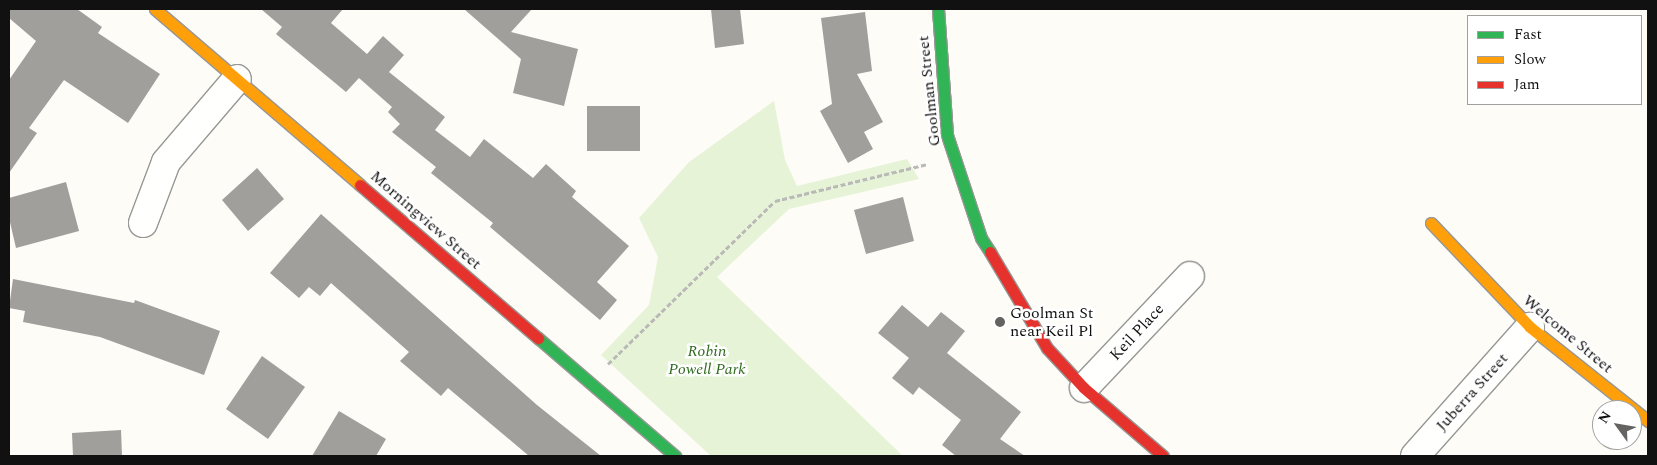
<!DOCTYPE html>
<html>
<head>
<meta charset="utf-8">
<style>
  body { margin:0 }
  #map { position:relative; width:1657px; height:465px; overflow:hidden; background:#fdfcf7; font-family:Spectral,serif }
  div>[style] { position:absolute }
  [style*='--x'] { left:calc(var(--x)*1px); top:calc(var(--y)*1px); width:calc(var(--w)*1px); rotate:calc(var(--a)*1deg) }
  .green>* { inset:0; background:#e7f3d7 }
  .building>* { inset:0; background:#a19f9c }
  .path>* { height:3px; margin-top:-1.5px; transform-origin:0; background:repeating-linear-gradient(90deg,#b9b9b8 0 5px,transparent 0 7.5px) }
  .roads { filter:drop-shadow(1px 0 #979795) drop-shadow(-1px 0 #979795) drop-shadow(0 1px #979795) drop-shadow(0 -1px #979795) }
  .street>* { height:28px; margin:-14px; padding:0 14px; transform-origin:14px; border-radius:14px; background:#fffffe }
  .fast>* { height:11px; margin:-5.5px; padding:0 5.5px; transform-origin:5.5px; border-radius:5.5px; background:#30b455 }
  .slow>* { height:11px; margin:-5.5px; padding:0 5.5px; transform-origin:5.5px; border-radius:5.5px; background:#ff9f0a }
  .jam>* { height:11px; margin:-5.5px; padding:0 5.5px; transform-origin:5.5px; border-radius:5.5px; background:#e5322d }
  .dots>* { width:14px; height:14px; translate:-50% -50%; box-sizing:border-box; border:2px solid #fff; border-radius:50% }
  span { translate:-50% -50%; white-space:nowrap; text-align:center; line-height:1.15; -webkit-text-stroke:5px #fff; paint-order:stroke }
  .street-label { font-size:16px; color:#111 }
  .poi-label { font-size:16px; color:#111 }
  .left { translate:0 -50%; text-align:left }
  .park-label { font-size:16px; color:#2f6b1f; font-style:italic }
  .frame { position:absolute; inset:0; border:10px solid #111; pointer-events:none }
  .legend { position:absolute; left:1467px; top:15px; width:175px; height:90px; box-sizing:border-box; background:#fff; border:1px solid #a0a0a0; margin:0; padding:6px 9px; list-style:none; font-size:15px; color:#111 }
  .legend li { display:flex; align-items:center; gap:10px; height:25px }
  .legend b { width:25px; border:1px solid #a0a0a0 }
  .north { position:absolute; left:1592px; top:400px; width:50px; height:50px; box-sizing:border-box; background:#fff; border:1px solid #a0a0a0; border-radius:50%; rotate:302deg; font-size:14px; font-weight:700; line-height:20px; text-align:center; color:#111 }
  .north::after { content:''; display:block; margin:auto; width:18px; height:22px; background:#646362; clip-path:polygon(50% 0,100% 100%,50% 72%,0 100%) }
</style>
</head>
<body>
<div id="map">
  <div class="green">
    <div style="clip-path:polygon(774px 101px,785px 160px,797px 186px,907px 159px,919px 179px,789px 209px,717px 277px,903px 456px,711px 456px,601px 355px,649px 305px,658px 257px,639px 218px,689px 162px)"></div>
  </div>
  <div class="building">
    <div style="clip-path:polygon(9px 9px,77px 9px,102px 27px,98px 33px,160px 74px,128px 123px,64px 80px,29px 128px,37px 133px,9px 173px,9px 80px,36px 41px,9px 18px)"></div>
    <div style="clip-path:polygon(261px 9px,343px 9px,331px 23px,367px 54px,383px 36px,404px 55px,389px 72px,445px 117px,435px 130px,470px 157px,484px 139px,533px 178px,546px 164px,576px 191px,572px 197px,629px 246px,597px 282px,617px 300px,600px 320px,490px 227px,493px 223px,431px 173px,436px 167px,392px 132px,400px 124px,388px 112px,392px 107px,359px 78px,346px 92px,276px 34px,282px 27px)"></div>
    <div style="clip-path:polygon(464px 9px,532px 9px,511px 32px,578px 49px,564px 106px,513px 93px,521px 59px)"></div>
    <div style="clip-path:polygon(711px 9px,740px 9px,744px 44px,715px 48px)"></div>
    <div style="clip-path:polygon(865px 12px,872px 71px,857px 74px,883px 122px,864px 132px,873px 149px,848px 163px,820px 111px,832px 104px,821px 18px)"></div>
    <div style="clip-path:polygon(587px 106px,640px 106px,640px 151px,587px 151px)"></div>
    <div style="clip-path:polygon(257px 168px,284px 199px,248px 231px,222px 200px)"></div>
    <div style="clip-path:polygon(66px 182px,79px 231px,16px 248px,9px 218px,9px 198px)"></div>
    <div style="clip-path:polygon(903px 197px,914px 241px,866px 254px,854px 210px)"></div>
    <div style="clip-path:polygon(321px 214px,537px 405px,601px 456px,529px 456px,448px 388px,441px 396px,400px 361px,409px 352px,331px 283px,320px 296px,309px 287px,299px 298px,270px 273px)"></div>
    <div style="clip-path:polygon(13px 279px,134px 303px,135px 300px,220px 331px,204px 375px,100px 337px,23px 322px,25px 311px,9px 308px)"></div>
    <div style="clip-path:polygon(902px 305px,928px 327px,941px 312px,965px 331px,947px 353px,1021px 412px,1000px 439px,1025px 456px,956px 456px,942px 445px,961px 420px,919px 387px,913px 395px,892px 378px,909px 358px,878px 333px)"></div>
    <div style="clip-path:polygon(262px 356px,305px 387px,268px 439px,226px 409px)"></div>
    <div style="clip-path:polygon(339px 411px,386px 439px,376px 456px,312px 456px)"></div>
    <div style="clip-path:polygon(121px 430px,122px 456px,73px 456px,72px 433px)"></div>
  </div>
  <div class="path">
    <div style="--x:608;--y:364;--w:233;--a:-44.3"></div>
    <div style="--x:775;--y:201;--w:157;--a:-13.6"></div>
  </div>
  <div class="roads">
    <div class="street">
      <div style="--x:143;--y:223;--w:65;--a:-69.3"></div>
      <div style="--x:166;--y:162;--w:109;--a:-49.5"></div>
      <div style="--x:1084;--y:388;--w:154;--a:-46.6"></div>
      <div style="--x:1415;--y:456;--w:173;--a:-48.3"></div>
    </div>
    <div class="fast">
      <div style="--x:938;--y:9;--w:126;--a:85.9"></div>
      <div style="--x:947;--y:135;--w:108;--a:71.7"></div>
      <div style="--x:981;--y:238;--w:17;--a:57"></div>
      <div style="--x:538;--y:338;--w:181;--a:40.7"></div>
    </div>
    <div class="slow">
      <div style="--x:155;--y:9;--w:270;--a:40.6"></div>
      <div style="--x:1431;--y:223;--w:144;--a:46.4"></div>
      <div style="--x:1530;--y:327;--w:151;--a:38.5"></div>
    </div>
    <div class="jam">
      <div style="--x:360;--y:185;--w:235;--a:40.7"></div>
      <div style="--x:990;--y:252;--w:112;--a:59.3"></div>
      <div style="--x:1047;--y:348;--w:54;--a:47.2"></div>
      <div style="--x:1084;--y:388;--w:104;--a:40.7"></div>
    </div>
  </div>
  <div class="dots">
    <div style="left:1000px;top:322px;background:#646362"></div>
  </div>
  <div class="street-label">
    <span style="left:929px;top:91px;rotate:-96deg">Goolman Street</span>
    <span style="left:426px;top:220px;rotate:41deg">Morningview Street</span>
    <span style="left:1137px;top:332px;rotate:-47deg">Keil Place</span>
    <span style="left:1568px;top:334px;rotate:40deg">Welcome Street</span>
    <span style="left:1472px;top:392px;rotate:-48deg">Juberra Street</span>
  </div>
  <div class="poi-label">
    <span class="left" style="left:1010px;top:322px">Goolman St<br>near Keil Pl</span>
  </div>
  <div class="park-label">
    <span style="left:707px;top:360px">Robin<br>Powell Park</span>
  </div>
  <div class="frame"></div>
  <ul class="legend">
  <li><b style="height:6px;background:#30b455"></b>Fast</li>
  <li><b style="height:6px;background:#ff9f0a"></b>Slow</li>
  <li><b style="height:6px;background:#e5322d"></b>Jam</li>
  </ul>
  <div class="north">N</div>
</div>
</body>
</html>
